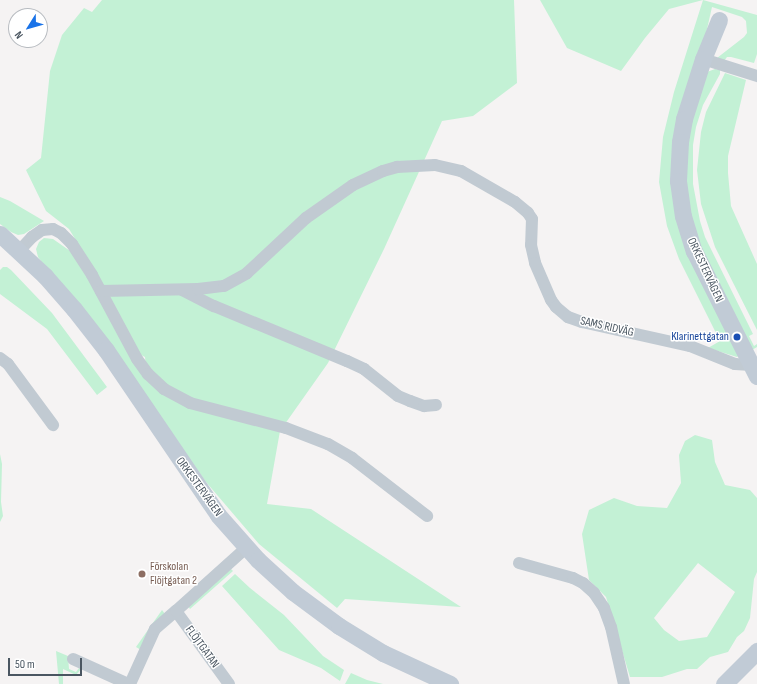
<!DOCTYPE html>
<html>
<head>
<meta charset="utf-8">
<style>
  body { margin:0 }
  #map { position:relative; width:757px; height:684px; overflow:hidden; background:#f5f3f3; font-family:"Sofia Sans Condensed",sans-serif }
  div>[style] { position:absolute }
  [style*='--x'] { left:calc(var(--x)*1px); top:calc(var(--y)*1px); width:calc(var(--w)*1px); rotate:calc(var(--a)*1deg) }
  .green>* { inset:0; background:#c3f1d5 }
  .street>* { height:12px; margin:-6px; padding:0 6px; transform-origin:6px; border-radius:6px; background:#c1cad2 }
  .secondary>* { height:17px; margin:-8.5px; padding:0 8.5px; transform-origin:8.5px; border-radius:8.5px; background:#c1cbd6 }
  .dots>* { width:11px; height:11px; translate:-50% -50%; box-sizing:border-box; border:2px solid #fff; border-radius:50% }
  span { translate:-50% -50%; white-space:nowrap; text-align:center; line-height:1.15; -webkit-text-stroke:3px #fff; paint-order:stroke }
  .street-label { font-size:12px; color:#4a5661 }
  .transit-label { font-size:12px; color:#164399 }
  .right { translate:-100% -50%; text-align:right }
  .education-label { font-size:12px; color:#785e54 }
  .left { translate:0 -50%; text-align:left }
  .north { position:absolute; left:8px; top:8px; width:40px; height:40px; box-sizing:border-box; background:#fff; border:1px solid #b7bbc0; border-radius:50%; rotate:233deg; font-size:11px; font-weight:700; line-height:16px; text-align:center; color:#4a5661 }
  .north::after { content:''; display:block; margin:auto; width:14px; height:18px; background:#1a73e8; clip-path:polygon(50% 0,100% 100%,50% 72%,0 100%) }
  .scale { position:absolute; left:8px; top:658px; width:74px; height:18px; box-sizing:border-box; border:2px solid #4a5661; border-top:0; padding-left:5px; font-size:12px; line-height:14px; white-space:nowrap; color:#4a5661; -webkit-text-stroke:3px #fff; paint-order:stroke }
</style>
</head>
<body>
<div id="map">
  <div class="green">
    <div style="clip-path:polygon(102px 0,514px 0,517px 83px,473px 116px,442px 121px,384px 249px,328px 363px,280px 431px,267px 504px,311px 509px,461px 607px,345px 599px,337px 608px,259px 544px,206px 482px,148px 399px,38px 257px,36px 249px,39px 242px,44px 238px,53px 239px,73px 253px,147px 379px,145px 357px,139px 354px,96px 273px,69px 229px,46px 211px,26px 170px,41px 158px,50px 71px,62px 35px,84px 8px,92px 12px)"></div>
    <div style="clip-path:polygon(540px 0,703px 0,669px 9px,645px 38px,621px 71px,567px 48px)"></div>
    <div style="clip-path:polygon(703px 0,757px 15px,757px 54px,754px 63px,731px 57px,727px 57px,724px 61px,717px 58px,744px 37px,747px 33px,746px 21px,742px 17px,712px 7px,672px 184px,740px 355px,737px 357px,708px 348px,720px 341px,679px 259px,667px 226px,659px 182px,663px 137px,674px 92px)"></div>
    <div style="clip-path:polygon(715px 69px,720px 70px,720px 74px,703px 105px,696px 127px,693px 145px,693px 184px,700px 221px,705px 237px,753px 334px,749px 336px,754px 346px,757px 344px,757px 347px,752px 350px,697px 240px,684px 186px,690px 118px,707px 72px)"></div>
    <div style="clip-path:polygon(725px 73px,746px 80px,728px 156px,728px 173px,731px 206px,757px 264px,757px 330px,715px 247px,701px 204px,697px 170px,701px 132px,706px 112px)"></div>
    <div style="clip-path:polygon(0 197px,10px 201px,44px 221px,24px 234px,18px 235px,11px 232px,0 224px)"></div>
    <div style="clip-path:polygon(3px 267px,7px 267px,11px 270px,52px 313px,107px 387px,97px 395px,47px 329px,0 294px,0 270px)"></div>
    <div style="clip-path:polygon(evenodd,695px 435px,712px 440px,715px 462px,725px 485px,750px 490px,757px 498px,757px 572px,754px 579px,750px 618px,744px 631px,737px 637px,728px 652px,710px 657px,697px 669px,687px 669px,662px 677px,630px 677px,606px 597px,589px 580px,582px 534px,589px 510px,614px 498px,637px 506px,667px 508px,681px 483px,679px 455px,685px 441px,695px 435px,698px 563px,735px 592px,707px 637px,679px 641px,664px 630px,654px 618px,698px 563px)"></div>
    <div style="clip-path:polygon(0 454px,2px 464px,1px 502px,3px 516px,0 522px)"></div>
    <div style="clip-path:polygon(231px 569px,233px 571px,190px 609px,188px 606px)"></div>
    <div style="clip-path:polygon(235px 574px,250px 588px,284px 615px,323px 656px,344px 670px,340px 681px,321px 668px,279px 650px,222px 586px)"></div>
    <div style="clip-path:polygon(162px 610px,165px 614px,141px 650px,136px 647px)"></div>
    <div style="clip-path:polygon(56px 651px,68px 656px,69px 669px,76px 672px,79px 668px,82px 668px,76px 675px,63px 669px,63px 684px,59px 684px)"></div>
    <div style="clip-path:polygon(351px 673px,367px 680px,383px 684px,345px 684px)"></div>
  </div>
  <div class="street">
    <div style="--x:703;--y:59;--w:57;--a:17.5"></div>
    <div style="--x:19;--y:251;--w:19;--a:-47"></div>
    <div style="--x:32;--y:237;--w:12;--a:-35"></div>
    <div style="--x:42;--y:230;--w:11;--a:-5"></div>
    <div style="--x:53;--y:229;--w:9;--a:27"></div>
    <div style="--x:61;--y:233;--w:16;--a:45"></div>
    <div style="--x:72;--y:244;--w:37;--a:57"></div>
    <div style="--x:92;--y:275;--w:95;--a:61.8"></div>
    <div style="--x:137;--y:359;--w:19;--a:54"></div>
    <div style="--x:148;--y:374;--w:22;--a:43"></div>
    <div style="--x:164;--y:389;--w:30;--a:28"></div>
    <div style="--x:190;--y:403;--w:99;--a:14.6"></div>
    <div style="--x:286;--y:428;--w:45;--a:20.9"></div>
    <div style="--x:328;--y:444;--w:28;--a:30"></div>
    <div style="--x:352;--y:458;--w:95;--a:37.7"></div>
    <div style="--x:182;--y:290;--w:36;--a:27"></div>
    <div style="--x:214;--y:306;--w:144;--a:22.5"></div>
    <div style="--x:347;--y:361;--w:19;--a:25"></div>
    <div style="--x:364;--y:369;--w:43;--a:38.5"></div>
    <div style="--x:398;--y:396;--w:13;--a:23"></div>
    <div style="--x:410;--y:401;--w:15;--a:20"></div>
    <div style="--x:424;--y:406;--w:12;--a:-5"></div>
    <div style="--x:101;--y:291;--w:97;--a:-1.2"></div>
    <div style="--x:198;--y:289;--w:26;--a:-7"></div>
    <div style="--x:224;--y:286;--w:26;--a:-29"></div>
    <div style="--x:247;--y:273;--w:81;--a:-43"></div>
    <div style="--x:306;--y:218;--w:57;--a:-35.1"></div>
    <div style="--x:353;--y:185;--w:33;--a:-25"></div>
    <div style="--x:383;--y:171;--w:15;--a:-16"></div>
    <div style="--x:397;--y:167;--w:38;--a:-3"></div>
    <div style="--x:435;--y:165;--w:27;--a:13"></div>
    <div style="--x:461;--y:171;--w:62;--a:29.9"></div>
    <div style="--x:515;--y:202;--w:17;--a:40"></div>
    <div style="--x:528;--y:213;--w:7;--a:56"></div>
    <div style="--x:532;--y:219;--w:26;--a:92"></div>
    <div style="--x:531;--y:245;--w:18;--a:77"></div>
    <div style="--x:535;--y:263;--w:40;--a:66.6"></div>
    <div style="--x:551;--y:300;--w:9;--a:54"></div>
    <div style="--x:556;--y:307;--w:16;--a:40"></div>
    <div style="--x:568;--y:317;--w:15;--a:20"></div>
    <div style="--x:582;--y:322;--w:111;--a:12.5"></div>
    <div style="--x:690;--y:346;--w:48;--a:21.8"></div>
    <div style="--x:735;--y:364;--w:16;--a:4"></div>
    <div style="--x:0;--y:358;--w:10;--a:37"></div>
    <div style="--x:8;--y:364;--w:76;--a:53.6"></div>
    <div style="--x:519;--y:563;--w:56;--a:15.5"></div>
    <div style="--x:573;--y:578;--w:11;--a:27"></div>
    <div style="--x:583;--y:583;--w:15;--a:42"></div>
    <div style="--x:594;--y:593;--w:18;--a:56"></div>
    <div style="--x:604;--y:608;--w:20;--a:70"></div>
    <div style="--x:611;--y:627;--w:58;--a:77.2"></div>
    <div style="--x:73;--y:659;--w:60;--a:24.4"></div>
    <div style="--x:130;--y:684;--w:60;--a:-65.6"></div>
    <div style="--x:155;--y:629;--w:28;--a:-41"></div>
    <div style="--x:229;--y:684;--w:90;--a:-126"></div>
    <div style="--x:176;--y:611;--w:94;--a:-42"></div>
  </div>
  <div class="secondary">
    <div style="--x:719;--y:20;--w:42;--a:112.3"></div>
    <div style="--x:703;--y:59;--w:63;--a:107.6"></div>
    <div style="--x:684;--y:119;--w:23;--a:100"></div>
    <div style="--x:680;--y:142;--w:39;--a:93"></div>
    <div style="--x:678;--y:181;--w:35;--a:82"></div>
    <div style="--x:683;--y:216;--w:37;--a:73"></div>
    <div style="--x:694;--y:251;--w:140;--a:63.3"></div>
    <div style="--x:0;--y:234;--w:62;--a:43"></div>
    <div style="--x:45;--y:276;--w:44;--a:48.7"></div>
    <div style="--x:74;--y:309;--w:52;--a:52"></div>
    <div style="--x:106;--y:350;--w:199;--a:55.8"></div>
    <div style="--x:218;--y:515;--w:60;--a:48.4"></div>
    <div style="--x:258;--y:560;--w:47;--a:42.4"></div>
    <div style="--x:293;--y:592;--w:57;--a:36.5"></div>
    <div style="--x:339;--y:626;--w:52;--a:31.5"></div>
    <div style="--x:383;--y:653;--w:74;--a:24.8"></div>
    <div style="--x:724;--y:684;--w:47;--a:-45"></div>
  </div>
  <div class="dots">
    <div style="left:737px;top:337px;background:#1a4fb4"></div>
    <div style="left:142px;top:574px;background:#8d6e63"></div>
  </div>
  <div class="street-label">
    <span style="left:705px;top:270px;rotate:65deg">ORKESTERVÄGEN</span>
    <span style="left:607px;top:327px;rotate:13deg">SAMS RIDVÄG</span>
    <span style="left:199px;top:487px;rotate:54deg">ORKESTERVÄGEN</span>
    <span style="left:202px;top:647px;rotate:54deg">FLÖJTGATAN</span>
  </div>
  <div class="transit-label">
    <span class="right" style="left:729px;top:337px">Klarinettgatan</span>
  </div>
  <div class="education-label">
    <span class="left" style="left:150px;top:574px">Förskolan<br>Flöjtgatan 2</span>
  </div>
  <div class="north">N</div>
  <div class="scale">50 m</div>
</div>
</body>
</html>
